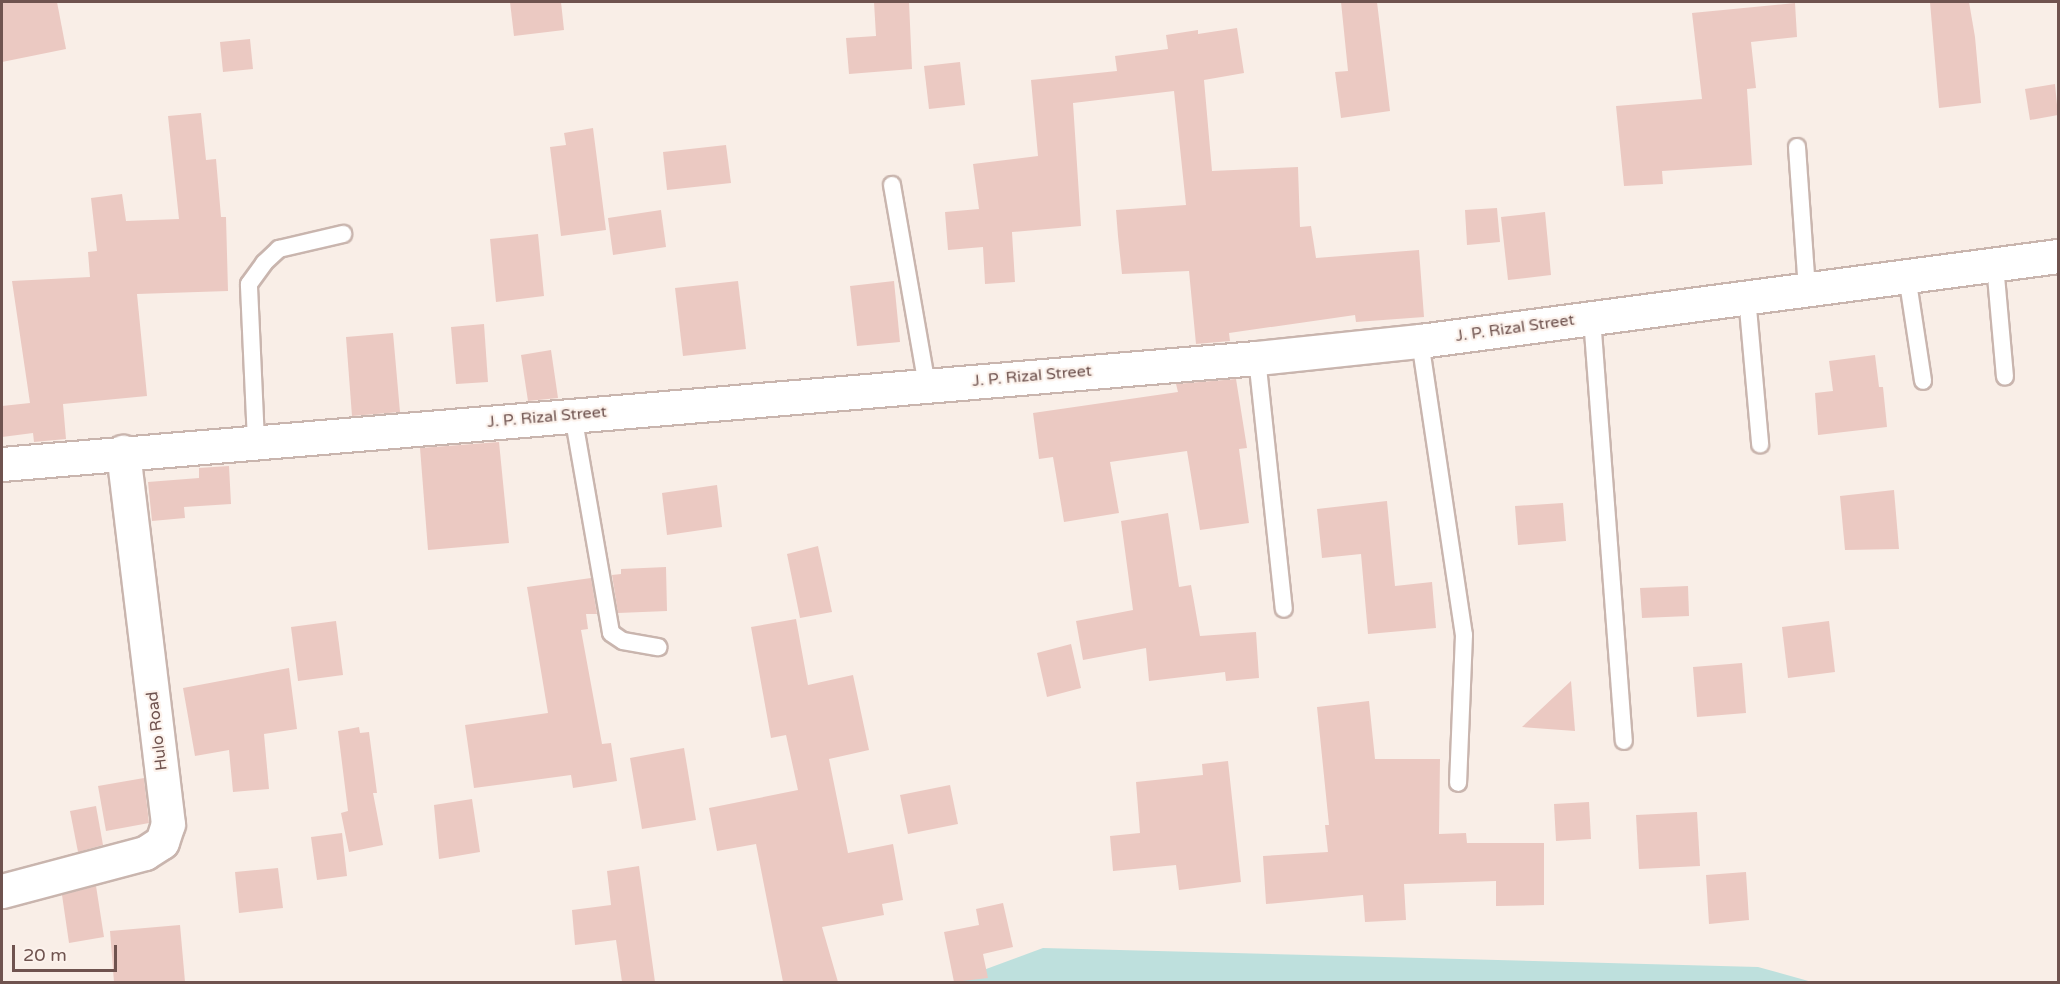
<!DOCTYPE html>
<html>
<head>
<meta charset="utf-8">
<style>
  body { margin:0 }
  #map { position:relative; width:2060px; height:984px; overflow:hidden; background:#f9eee7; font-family:"Varela Round",sans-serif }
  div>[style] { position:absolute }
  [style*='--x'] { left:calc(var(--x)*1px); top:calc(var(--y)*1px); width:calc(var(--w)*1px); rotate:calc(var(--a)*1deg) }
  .water>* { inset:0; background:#bee0dd }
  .building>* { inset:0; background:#ebc9c2 }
  .roads { filter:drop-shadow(2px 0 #c9b5ae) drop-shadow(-2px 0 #c9b5ae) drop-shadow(0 2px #c9b5ae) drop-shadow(0 -2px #c9b5ae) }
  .service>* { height:16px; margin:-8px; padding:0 8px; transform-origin:8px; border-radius:8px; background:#fff }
  .minor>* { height:33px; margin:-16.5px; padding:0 16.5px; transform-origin:16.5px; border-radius:16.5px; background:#fff }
  .secondary>* { height:33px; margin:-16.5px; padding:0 16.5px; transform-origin:16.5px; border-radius:16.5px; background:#fff }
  span { translate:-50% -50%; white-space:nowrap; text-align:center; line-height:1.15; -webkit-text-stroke:4.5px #fcf2ec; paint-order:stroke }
  .street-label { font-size:16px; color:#6f534f }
  .frame { position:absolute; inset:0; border:3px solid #6f534f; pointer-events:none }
  .scale { position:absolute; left:12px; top:945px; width:105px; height:27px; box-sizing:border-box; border:3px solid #6f534f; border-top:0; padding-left:8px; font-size:18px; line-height:21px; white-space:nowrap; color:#6f534f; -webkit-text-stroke:4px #fcf2ec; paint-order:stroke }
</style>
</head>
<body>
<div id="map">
  <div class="water">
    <div style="clip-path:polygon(1043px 948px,1758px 967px,1812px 982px,951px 982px)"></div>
  </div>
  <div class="building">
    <div style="clip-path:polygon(2px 2px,57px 2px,66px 49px,2px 62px)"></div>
    <div style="clip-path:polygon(510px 2px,561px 2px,564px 30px,514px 36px)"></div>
    <div style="clip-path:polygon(874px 2px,909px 2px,912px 69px,849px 74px,846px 38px,876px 36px)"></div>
    <div style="clip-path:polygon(1341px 2px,1377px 2px,1390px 111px,1341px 118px,1335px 72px,1348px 71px)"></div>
    <div style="clip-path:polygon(1930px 2px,1969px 2px,1975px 37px,1981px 103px,1939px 108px)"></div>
    <div style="clip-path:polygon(1795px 3px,1797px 37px,1751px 42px,1756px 88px,1747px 89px,1752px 165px,1662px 171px,1663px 184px,1624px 186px,1616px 106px,1702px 99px,1692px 13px)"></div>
    <div style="clip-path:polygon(1237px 28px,1244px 73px,1204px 80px,1212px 171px,1298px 167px,1300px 227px,1311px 226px,1316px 258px,1419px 250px,1424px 317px,1356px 322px,1355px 315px,1229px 333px,1230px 341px,1196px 344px,1189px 271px,1122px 274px,1118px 236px,1116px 210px,1186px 205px,1174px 91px,1073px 103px,1081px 226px,1012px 232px,1015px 282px,985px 284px,983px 247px,948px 250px,945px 212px,979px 209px,973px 164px,1038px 156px,1031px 80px,1117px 71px,1115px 56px,1168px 49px,1166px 35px,1198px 30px,1198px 34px)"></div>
    <div style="clip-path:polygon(250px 39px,253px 69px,223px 72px,220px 42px)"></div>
    <div style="clip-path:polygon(960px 62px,965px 105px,929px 109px,924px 66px)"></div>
    <div style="clip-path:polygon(2055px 84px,2058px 115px,2030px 120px,2025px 89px)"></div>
    <div style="clip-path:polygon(201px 113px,206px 160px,216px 159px,221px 217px,226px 217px,228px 291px,137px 294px,147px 396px,63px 404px,66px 439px,34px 442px,33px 433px,2px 437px,2px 406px,30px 403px,12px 281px,90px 277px,88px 252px,97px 251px,91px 198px,122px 194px,126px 221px,179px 219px,168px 116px)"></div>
    <div style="clip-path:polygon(593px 128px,606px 230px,561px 236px,550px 147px,566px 145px,564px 133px)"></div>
    <div style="clip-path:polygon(726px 145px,731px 183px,667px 190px,663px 152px)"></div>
    <div style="clip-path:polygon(1497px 208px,1500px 242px,1467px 245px,1465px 210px)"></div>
    <div style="clip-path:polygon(661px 210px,666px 247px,613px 255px,608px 218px)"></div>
    <div style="clip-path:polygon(1545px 212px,1551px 275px,1508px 280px,1501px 217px)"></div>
    <div style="clip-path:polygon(538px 234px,544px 296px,496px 302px,490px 239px)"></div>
    <div style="clip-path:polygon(738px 281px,746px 349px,683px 356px,675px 288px)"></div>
    <div style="clip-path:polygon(894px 281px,900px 342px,857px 346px,850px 286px)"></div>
    <div style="clip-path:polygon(484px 324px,488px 382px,456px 384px,451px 327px)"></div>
    <div style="clip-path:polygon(393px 333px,400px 412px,352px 416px,346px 337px)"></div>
    <div style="clip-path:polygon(551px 350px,558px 398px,528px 401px,521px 355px)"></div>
    <div style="clip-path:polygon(1875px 355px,1879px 387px,1883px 387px,1887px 427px,1818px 435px,1815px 393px,1833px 391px,1829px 361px)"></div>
    <div style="clip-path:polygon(1236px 379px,1247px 448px,1239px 449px,1249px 523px,1200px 530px,1187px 451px,1110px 462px,1119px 513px,1064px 522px,1053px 457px,1039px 459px,1033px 413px,1178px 392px,1176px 384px)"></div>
    <div style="clip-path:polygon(499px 442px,509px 543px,428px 550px,420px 448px)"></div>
    <div style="clip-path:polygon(229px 466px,231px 504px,184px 507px,185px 518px,152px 521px,148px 482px,199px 478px,199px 468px)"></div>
    <div style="clip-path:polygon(717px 485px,722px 527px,667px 535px,662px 493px)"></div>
    <div style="clip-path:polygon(1894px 490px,1899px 549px,1845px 550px,1840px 496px)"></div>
    <div style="clip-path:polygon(1387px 501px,1395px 586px,1432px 582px,1436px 628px,1368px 634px,1361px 554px,1322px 558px,1317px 509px)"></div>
    <div style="clip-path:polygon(1563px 503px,1566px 541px,1518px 545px,1515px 506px)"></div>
    <div style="clip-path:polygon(1168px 513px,1179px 587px,1191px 585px,1200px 636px,1256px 632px,1259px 678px,1226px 681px,1225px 672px,1149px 681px,1146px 648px,1083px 660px,1076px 621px,1133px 610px,1121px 521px)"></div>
    <div style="clip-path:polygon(818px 546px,832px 612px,800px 618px,787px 554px)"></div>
    <div style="clip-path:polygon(666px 567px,667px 611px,618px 613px,612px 575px,621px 574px,621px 569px)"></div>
    <div style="clip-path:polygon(591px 578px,597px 614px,586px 614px,588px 629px,581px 630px,602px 744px,611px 743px,617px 781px,573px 788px,571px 775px,474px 788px,465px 725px,548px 713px,527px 587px)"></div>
    <div style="clip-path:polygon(1688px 586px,1689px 616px,1642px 618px,1640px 588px)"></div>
    <div style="clip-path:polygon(796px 619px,808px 685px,853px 675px,869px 750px,829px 759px,848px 853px,893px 844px,903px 900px,882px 904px,884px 915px,822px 927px,838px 982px,783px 982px,756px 844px,717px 851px,709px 808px,798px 790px,786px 735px,771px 738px,751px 627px)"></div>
    <div style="clip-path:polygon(336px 621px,343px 675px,298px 681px,291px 627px)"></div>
    <div style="clip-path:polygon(1829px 621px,1835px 672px,1788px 678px,1782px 627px)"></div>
    <div style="clip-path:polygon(1071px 644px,1081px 688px,1047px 697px,1037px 653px)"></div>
    <div style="clip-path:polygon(1742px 663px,1746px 713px,1697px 717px,1693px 667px)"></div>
    <div style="clip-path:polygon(289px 668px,297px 729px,264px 734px,269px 789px,233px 792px,229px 750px,195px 756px,183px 688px)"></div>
    <div style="clip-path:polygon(1571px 681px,1575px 731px,1522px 727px)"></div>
    <div style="clip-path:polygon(1369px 701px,1375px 759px,1440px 759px,1439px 834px,1466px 833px,1467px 843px,1544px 843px,1544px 905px,1496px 906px,1496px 881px,1404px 884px,1406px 920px,1365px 922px,1363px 895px,1266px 904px,1263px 856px,1328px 852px,1325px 825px,1329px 825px,1317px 707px)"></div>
    <div style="clip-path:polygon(359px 727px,360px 733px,369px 732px,377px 793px,373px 793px,383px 845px,349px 852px,341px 813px,348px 811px,338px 731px)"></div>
    <div style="clip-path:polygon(684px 748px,696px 820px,642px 829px,630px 758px)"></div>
    <div style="clip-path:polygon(1228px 761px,1241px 882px,1179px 890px,1176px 865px,1113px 871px,1110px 836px,1140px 833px,1136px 782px,1203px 775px,1202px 764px)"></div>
    <div style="clip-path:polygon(144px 778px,149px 823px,106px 831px,98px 786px)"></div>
    <div style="clip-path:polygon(950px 785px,958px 824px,908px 834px,900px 795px)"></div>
    <div style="clip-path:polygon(472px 799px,480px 852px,439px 859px,434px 805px)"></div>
    <div style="clip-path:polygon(1589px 802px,1591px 839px,1556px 841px,1554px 804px)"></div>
    <div style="clip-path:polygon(96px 806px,103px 845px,78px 852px,70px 811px)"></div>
    <div style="clip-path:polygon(1697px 812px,1700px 866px,1639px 869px,1636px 815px)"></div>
    <div style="clip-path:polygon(342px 833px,347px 876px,317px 880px,311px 837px)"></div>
    <div style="clip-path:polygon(639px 866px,655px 982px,622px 982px,616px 940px,575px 945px,572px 910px,611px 905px,607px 871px)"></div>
    <div style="clip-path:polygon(278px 868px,283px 908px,239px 913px,235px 872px)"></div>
    <div style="clip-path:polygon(1746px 872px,1749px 920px,1709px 924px,1706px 875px)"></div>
    <div style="clip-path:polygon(96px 886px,104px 937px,69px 943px,62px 895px)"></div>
    <div style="clip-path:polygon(1003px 903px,1013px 947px,983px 954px,988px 978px,954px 982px,944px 932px,979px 925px,976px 909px)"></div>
    <div style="clip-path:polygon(180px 925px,185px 982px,114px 982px,110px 931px)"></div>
  </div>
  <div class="roads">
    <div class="service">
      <div style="--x:1797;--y:147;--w:142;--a:86"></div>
      <div style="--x:892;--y:185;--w:203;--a:80.1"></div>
      <div style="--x:1995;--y:265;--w:112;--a:84.9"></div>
      <div style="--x:1907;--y:276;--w:106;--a:81.3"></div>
      <div style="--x:1747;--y:297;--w:148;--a:84.9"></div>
      <div style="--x:1592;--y:318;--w:424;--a:85.7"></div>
      <div style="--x:1420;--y:341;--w:297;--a:81.5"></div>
      <div style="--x:1464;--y:635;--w:148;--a:92.3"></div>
      <div style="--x:1257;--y:358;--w:252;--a:83.9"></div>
      <div style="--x:573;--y:415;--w:221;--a:80.1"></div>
      <div style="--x:611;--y:633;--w:14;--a:34"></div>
      <div style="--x:623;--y:641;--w:36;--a:10"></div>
      <div style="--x:256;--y:441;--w:157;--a:-92.6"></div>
      <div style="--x:249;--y:284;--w:26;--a:-54"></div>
      <div style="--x:264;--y:263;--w:21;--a:-43"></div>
      <div style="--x:279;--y:249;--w:66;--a:-13.2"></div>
    </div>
    <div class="minor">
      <div style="--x:2;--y:891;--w:148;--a:-14.9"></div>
      <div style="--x:145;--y:853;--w:20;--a:-33"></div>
      <div style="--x:162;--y:842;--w:19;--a:-72"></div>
      <div style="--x:168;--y:824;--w:375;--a:-96.9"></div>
    </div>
    <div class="secondary">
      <div style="--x:2;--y:464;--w:1259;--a:-4.83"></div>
      <div style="--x:1257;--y:358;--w:164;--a:-6"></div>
      <div style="--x:1420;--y:341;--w:644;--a:-7.59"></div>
    </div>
  </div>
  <div class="street-label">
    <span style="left:1515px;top:328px;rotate:-8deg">J. P. Rizal Street</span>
    <span style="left:1032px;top:376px;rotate:-5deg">J. P. Rizal Street</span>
    <span style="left:547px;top:417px;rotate:-5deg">J. P. Rizal Street</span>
    <span style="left:157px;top:731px;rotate:-97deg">Hulo Road</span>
  </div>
  <div class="frame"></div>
  <div class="scale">20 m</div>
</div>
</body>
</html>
